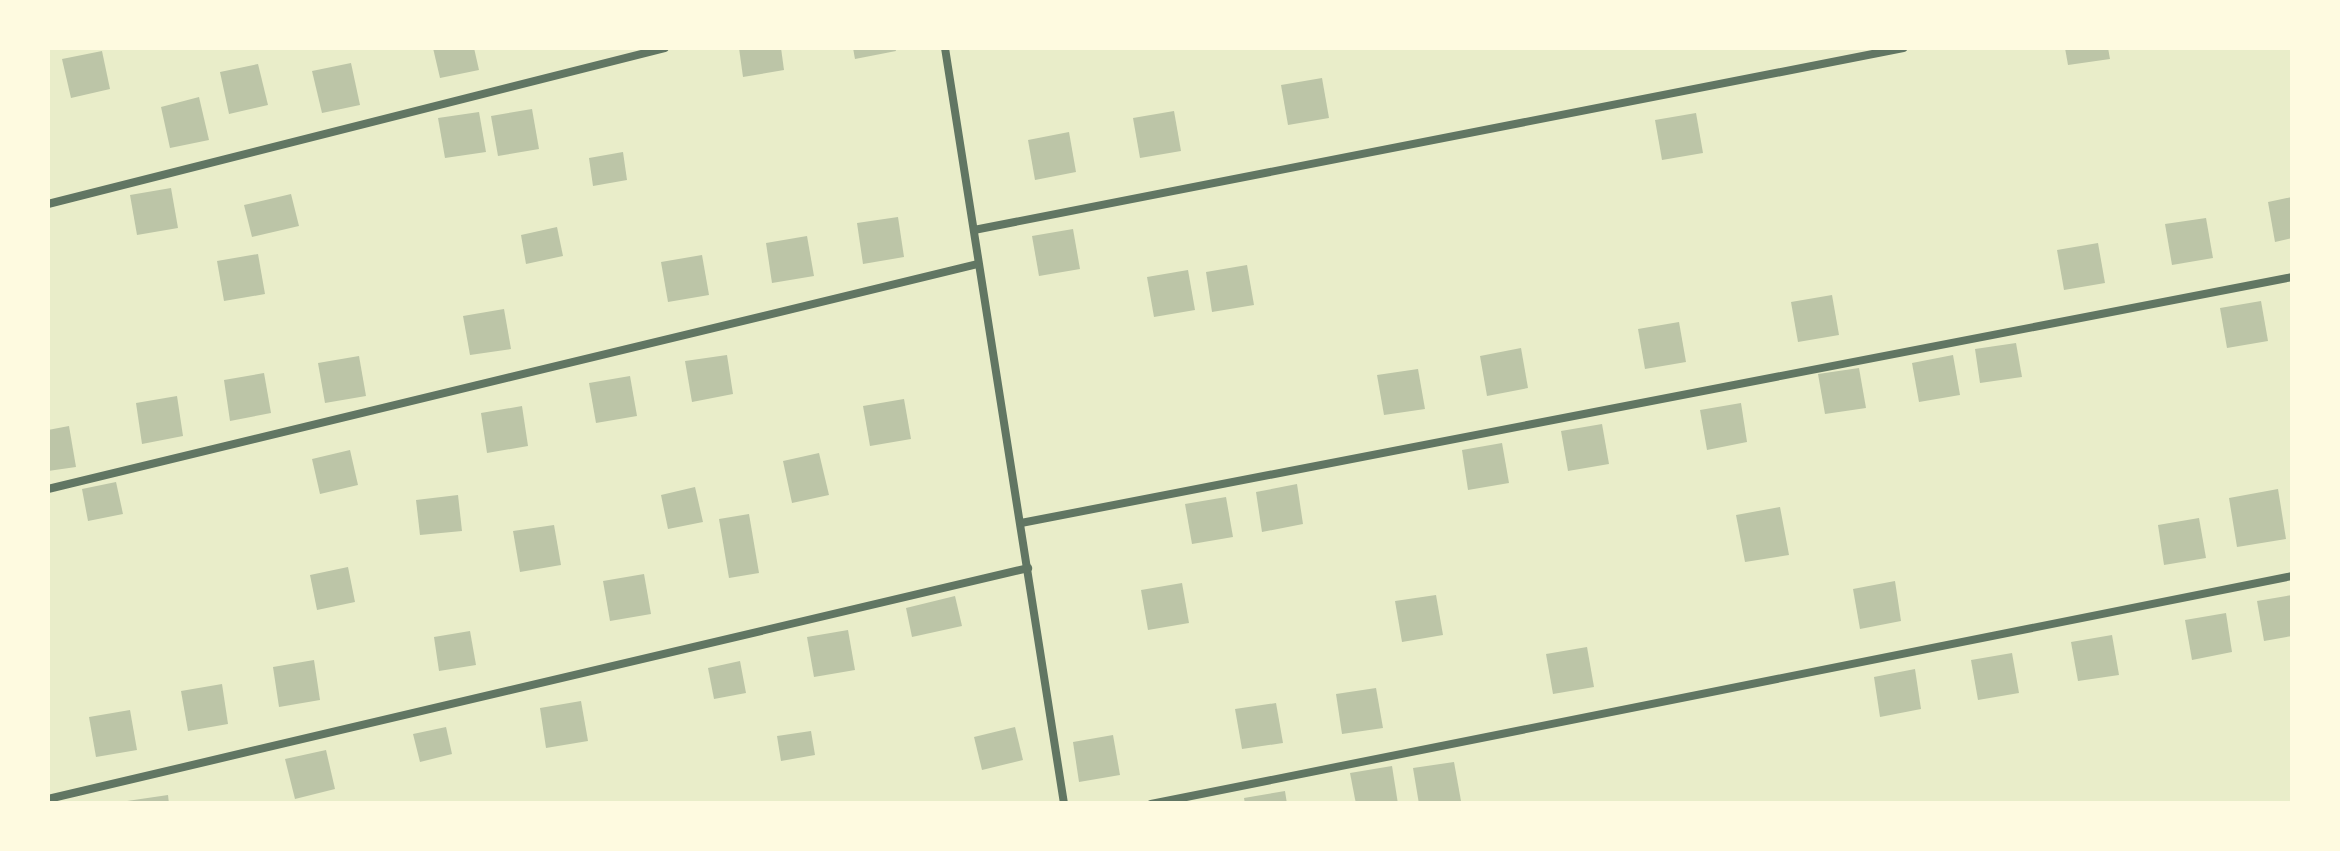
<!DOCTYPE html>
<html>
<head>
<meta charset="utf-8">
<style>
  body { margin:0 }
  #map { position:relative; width:2340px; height:851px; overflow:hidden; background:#e9edc9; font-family:"DM Sans",sans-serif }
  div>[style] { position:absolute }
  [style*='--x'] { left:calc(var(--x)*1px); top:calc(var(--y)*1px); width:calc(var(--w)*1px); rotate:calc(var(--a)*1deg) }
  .building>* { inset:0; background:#bcc5a7 }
  .service>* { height:8px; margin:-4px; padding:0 4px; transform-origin:4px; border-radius:4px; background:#617663 }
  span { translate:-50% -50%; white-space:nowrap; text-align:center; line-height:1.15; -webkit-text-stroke:10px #fefae0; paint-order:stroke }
  .frame { position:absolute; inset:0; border:50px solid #fefae0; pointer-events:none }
</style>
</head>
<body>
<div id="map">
  <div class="building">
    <div style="clip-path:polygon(433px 48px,474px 48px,479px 70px,440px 78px)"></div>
    <div style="clip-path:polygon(739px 48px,781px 48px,784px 70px,743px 77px)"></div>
    <div style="clip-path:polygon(853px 48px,895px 48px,896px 51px,855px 59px)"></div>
    <div style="clip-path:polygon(2065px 48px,2108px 48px,2110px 59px,2068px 65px)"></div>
    <div style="clip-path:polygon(102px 51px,110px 89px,71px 98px,62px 59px)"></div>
    <div style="clip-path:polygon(351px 63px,360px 105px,322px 113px,312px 71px)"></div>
    <div style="clip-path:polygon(258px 64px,268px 105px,229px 114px,220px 72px)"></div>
    <div style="clip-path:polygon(1322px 78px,1329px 118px,1288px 125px,1281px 85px)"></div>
    <div style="clip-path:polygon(199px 97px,209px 140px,170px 148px,161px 107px)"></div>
    <div style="clip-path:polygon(532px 109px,539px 149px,498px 156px,491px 116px)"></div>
    <div style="clip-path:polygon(1174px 111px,1181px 151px,1140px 158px,1133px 118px)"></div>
    <div style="clip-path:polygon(479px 112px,486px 152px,445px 158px,438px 118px)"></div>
    <div style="clip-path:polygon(1696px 113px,1703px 153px,1662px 160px,1655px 120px)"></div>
    <div style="clip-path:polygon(1069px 132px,1076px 172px,1035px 180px,1028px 140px)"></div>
    <div style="clip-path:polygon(623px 152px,627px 180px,593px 186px,589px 158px)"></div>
    <div style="clip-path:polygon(171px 188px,178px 228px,137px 235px,130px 195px)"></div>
    <div style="clip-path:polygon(291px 194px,299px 226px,252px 237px,244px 205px)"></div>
    <div style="clip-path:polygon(2292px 197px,2292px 238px,2275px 242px,2268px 202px)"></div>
    <div style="clip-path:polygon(898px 217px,904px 257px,863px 264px,857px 223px)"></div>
    <div style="clip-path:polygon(2206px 218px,2213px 258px,2172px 265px,2165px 224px)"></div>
    <div style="clip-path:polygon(557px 227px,563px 256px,526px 264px,521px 235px)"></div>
    <div style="clip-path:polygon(1073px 229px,1080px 269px,1039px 276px,1032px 236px)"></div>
    <div style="clip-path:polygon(807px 236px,814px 276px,772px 283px,766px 243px)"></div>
    <div style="clip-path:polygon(2098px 243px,2105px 283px,2064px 290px,2057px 250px)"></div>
    <div style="clip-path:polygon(258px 254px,265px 294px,224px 301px,217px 261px)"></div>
    <div style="clip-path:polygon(702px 255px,709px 295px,668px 302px,661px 262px)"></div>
    <div style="clip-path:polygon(1247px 265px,1254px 305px,1212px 312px,1206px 272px)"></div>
    <div style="clip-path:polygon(1188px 270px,1195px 310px,1154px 317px,1147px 277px)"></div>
    <div style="clip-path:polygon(1832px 295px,1839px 335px,1798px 342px,1791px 302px)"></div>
    <div style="clip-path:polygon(2261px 301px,2268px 341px,2227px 348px,2220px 308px)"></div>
    <div style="clip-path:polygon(504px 309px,511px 349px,470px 355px,463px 316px)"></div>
    <div style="clip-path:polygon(1679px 322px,1686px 362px,1645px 369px,1638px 329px)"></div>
    <div style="clip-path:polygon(2016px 343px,2022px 377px,1980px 383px,1975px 349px)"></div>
    <div style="clip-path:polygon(1521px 348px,1528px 388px,1487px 396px,1480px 356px)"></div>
    <div style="clip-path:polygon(727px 355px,733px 394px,692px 402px,685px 361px)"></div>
    <div style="clip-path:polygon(1953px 355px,1960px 395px,1919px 402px,1912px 363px)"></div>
    <div style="clip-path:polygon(359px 356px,366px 396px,325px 403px,318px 363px)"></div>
    <div style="clip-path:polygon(1859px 368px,1866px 408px,1825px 414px,1818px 374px)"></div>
    <div style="clip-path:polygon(1418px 369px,1425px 409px,1384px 415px,1377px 375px)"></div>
    <div style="clip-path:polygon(264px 373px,271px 413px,230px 421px,224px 380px)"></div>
    <div style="clip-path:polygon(630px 376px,637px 416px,596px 423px,589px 383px)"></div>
    <div style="clip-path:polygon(177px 396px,183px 436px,142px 444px,136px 403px)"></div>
    <div style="clip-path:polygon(904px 399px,911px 439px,870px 446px,863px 406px)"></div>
    <div style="clip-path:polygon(1741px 403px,1747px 442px,1707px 450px,1700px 410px)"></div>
    <div style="clip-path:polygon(522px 406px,528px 446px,487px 453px,481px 413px)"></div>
    <div style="clip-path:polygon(1602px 424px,1609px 464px,1568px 471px,1561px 431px)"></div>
    <div style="clip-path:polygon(69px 426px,76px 467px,48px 471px,48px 430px)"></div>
    <div style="clip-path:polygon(1502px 443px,1509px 483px,1468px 490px,1462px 450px)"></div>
    <div style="clip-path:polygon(350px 450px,358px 485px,320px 494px,312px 459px)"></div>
    <div style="clip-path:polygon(819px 453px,829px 495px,792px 503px,783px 461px)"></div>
    <div style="clip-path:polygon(116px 482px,123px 514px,88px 521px,82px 489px)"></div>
    <div style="clip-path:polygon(1297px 484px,1303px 524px,1262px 532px,1256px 492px)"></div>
    <div style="clip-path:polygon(695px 487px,703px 522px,668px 529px,661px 495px)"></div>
    <div style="clip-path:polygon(2278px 489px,2286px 539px,2237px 547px,2229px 498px)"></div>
    <div style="clip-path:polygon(458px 495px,462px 531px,420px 535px,416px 500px)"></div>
    <div style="clip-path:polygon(1226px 497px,1233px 537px,1192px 544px,1185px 504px)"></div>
    <div style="clip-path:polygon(1780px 507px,1789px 555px,1745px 562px,1736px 515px)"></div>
    <div style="clip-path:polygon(749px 514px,759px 573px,729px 578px,719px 519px)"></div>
    <div style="clip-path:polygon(2199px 518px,2206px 558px,2164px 565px,2158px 525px)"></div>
    <div style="clip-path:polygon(554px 525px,561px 565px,520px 572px,513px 531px)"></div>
    <div style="clip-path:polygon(348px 567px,355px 602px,317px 610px,310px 575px)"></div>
    <div style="clip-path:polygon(644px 574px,651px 614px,610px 621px,603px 581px)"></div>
    <div style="clip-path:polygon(1895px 581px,1901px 621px,1860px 629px,1853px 589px)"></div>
    <div style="clip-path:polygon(1182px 583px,1189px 623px,1148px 630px,1141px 590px)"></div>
    <div style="clip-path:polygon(1436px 595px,1443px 635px,1402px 642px,1395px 601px)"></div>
    <div style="clip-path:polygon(2292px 595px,2292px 636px,2264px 641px,2257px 601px)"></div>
    <div style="clip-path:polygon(955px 596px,962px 626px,912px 637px,906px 608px)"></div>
    <div style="clip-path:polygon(2226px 613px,2232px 652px,2192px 660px,2185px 620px)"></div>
    <div style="clip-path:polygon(848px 630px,855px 670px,814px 677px,807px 637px)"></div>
    <div style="clip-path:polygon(470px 631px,476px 665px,439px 671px,434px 637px)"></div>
    <div style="clip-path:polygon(2112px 635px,2119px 675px,2078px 681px,2071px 642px)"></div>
    <div style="clip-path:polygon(1587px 647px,1594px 687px,1553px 694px,1546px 654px)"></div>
    <div style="clip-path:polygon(2012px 653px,2019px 693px,1978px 700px,1971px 660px)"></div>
    <div style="clip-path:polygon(314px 660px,320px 700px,279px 707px,273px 667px)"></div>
    <div style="clip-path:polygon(740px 661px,746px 693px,714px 699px,708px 668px)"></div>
    <div style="clip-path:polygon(1915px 669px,1921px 709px,1880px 717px,1874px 677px)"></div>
    <div style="clip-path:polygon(222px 684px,228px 724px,188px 731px,181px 691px)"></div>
    <div style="clip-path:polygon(1376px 688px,1383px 728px,1342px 734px,1336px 694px)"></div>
    <div style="clip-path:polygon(581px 701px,588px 741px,546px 748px,540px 708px)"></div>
    <div style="clip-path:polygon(1276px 703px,1283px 743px,1242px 749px,1235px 709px)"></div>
    <div style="clip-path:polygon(130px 710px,137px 750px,96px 757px,89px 717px)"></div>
    <div style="clip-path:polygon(446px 727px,452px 754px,420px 762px,413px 734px)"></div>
    <div style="clip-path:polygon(1015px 727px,1023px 760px,982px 770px,974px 737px)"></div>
    <div style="clip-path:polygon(811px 731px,815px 755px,781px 761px,777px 736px)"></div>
    <div style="clip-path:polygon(1113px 735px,1120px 775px,1079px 782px,1073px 742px)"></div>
    <div style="clip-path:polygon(326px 750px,335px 789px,295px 799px,285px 759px)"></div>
    <div style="clip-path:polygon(1454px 762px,1461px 801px,1419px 804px,1413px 768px)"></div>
    <div style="clip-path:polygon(1392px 766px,1398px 804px,1356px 804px,1350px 773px)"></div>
    <div style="clip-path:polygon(1285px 791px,1287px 804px,1245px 804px,1244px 798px)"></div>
    <div style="clip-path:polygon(168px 795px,169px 804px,127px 804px,127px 801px)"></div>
  </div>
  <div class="service">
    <div style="--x:945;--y:48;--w:765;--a:81.05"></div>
    <div style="--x:48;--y:204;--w:636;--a:-14.19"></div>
    <div style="--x:974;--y:230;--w:947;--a:-11.08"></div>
    <div style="--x:48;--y:489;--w:957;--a:-13.6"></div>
    <div style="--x:1021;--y:523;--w:1295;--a:-10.95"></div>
    <div style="--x:48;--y:799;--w:1007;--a:-13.26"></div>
    <div style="--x:1151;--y:804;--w:1164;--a:-11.3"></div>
  </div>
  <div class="frame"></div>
</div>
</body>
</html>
